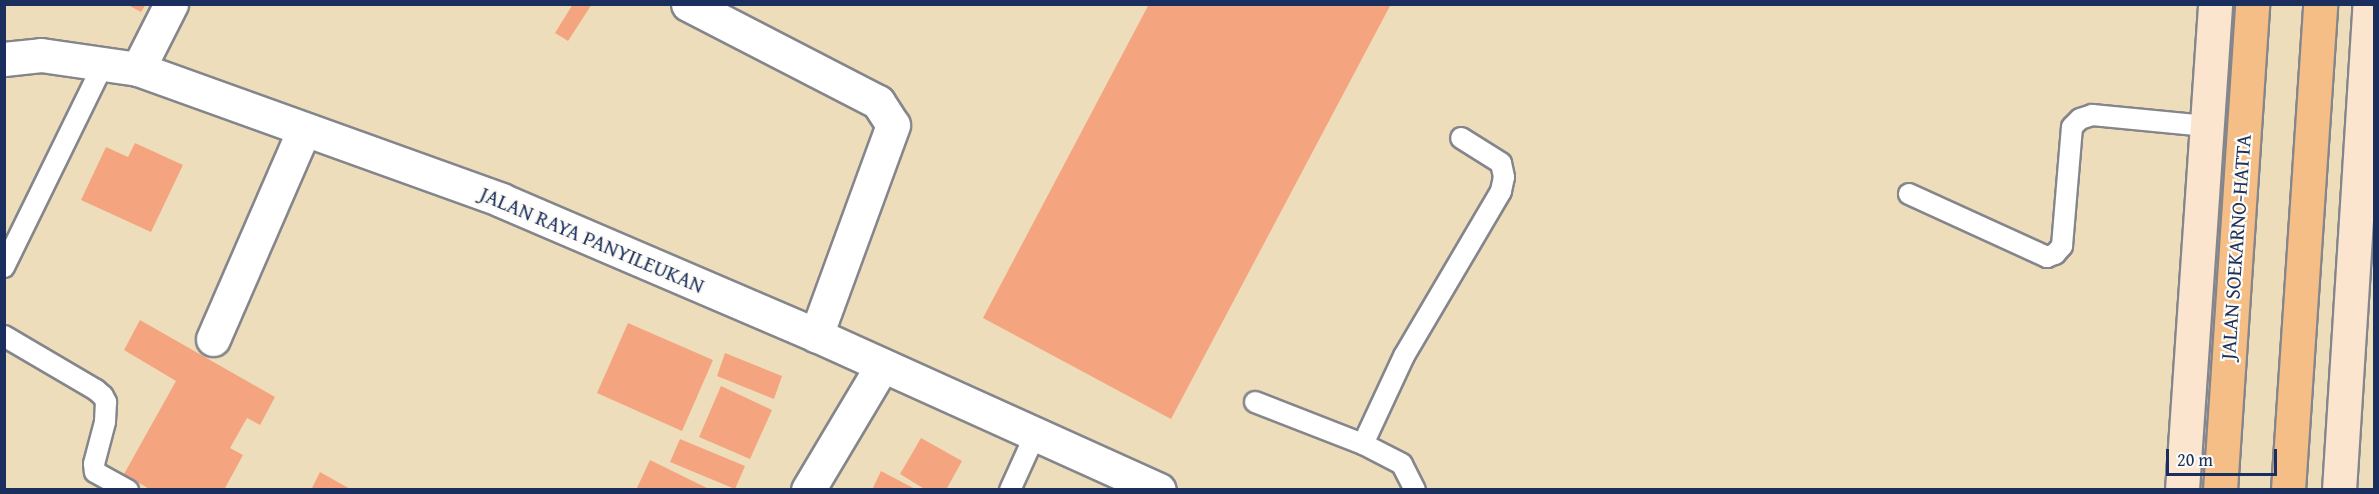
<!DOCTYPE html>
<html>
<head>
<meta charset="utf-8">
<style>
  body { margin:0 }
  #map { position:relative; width:2379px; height:494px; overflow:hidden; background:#edb; font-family:"Gentium Book Plus",serif }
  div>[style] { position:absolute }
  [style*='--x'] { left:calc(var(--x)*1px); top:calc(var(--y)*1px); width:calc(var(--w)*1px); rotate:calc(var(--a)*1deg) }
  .building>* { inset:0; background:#f4a57f }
  .roads { filter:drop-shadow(2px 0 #84868c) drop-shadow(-2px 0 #84868c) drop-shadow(0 2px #84868c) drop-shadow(0 -2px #84868c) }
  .lane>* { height:20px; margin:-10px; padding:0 10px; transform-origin:10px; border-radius:10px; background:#fff }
  .street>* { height:33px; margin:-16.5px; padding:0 16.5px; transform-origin:16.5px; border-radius:16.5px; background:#fff }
  .secondary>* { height:33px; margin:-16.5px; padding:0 16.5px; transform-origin:16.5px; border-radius:16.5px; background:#fbe5cf }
  .highway>* { height:33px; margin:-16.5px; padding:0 16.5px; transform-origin:16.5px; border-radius:16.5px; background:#f6be87 }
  span { translate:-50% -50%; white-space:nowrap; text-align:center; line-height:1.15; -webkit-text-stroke:4.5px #fdfcf7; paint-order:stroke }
  .street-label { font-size:21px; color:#1b2f5e }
  .frame { position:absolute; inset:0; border:6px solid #1b2f5e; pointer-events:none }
  .scale { position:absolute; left:2166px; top:449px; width:111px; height:27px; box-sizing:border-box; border:3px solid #1b2f5e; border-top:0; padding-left:8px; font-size:18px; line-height:21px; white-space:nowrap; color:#1b2f5e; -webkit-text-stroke:4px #fdfcf7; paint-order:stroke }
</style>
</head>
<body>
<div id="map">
  <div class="building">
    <div style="clip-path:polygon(126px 4px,146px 4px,141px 12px)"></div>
    <div style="clip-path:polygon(573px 4px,592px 4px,568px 41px,555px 33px)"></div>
    <div style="clip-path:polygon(1149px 4px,1391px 4px,1171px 419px,983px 318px)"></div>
    <div style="clip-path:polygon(135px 143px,183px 165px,151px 232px,81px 200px,106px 147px,128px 157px)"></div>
    <div style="clip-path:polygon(140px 320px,275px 397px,260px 425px,247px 418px,230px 448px,243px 455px,224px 490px,151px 490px,124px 474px,176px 381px,124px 350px)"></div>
    <div style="clip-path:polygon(628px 323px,713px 360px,682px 431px,597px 393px)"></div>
    <div style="clip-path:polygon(725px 353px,782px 376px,774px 399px,717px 376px)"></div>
    <div style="clip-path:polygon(721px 386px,772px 410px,750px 459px,699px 437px)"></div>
    <div style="clip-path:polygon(921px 438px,962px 461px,946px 490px,926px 490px,900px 474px)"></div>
    <div style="clip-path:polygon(680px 439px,745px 466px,735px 489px,670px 462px)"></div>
    <div style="clip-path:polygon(650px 460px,711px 490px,636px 490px)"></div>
    <div style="clip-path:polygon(881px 471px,917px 490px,872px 490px)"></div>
    <div style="clip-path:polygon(320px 472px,352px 490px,311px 490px)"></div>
  </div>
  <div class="roads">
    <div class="lane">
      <div style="--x:1909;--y:194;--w:152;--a:24.5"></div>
      <div style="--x:2047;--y:257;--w:9;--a:-21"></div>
      <div style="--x:2055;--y:254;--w:11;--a:-49"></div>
      <div style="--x:2062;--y:246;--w:119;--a:-85.2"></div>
      <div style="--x:2072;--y:127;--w:11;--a:-45"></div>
      <div style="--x:2080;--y:119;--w:13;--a:-18"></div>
      <div style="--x:2092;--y:115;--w:115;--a:5.5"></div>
      <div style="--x:4;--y:267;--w:227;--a:-63.9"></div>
      <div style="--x:4;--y:336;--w:107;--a:30.4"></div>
      <div style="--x:96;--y:390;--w:9;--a:41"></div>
      <div style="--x:103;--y:396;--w:7;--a:63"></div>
      <div style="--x:106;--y:402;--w:20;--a:93"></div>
      <div style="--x:105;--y:422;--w:43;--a:104.7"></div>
      <div style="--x:94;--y:464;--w:8;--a:83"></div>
      <div style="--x:95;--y:472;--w:38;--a:29"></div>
      <div style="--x:1255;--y:402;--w:116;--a:21.3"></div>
      <div style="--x:1010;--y:490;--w:60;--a:-65.6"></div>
      <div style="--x:1415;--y:490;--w:29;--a:-117"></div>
      <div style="--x:1402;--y:464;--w:44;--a:-152.9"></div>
      <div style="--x:1363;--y:444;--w:97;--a:-65"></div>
      <div style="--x:1404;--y:356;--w:191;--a:-59.5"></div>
      <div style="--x:1501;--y:191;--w:14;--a:-78"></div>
      <div style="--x:1504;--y:177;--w:14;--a:-102"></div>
      <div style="--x:1501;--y:163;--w:47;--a:-148"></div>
    </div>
    <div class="street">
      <div style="--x:688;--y:4;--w:214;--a:27.3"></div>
      <div style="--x:878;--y:102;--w:27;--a:57"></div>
      <div style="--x:893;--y:125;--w:224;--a:110.1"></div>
      <div style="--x:4;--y:59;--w:37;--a:-6"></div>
      <div style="--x:41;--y:55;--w:98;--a:8.2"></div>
      <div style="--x:138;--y:69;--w:386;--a:19.8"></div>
      <div style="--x:501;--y:200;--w:343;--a:23.2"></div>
      <div style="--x:816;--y:335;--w:376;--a:24.3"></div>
      <div style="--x:138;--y:69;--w:73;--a:-63.1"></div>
      <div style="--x:213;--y:339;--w:228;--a:-66.5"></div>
      <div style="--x:808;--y:490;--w:144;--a:-59.2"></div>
    </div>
    <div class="secondary">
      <div style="--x:2182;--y:490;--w:487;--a:-86.1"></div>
      <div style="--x:2339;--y:490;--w:487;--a:-86.4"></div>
    </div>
    <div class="highway">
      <div style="--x:2220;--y:490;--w:487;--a:-86.2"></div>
      <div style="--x:2288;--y:490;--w:487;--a:-86.2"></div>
    </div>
  </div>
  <div class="street-label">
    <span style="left:592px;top:240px;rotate:23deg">JALAN RAYA PANYILEUKAN</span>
    <span style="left:2236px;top:247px;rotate:-86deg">JALAN SOEKARNO-HATTA</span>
  </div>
  <div class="frame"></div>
  <div class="scale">20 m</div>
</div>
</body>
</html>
